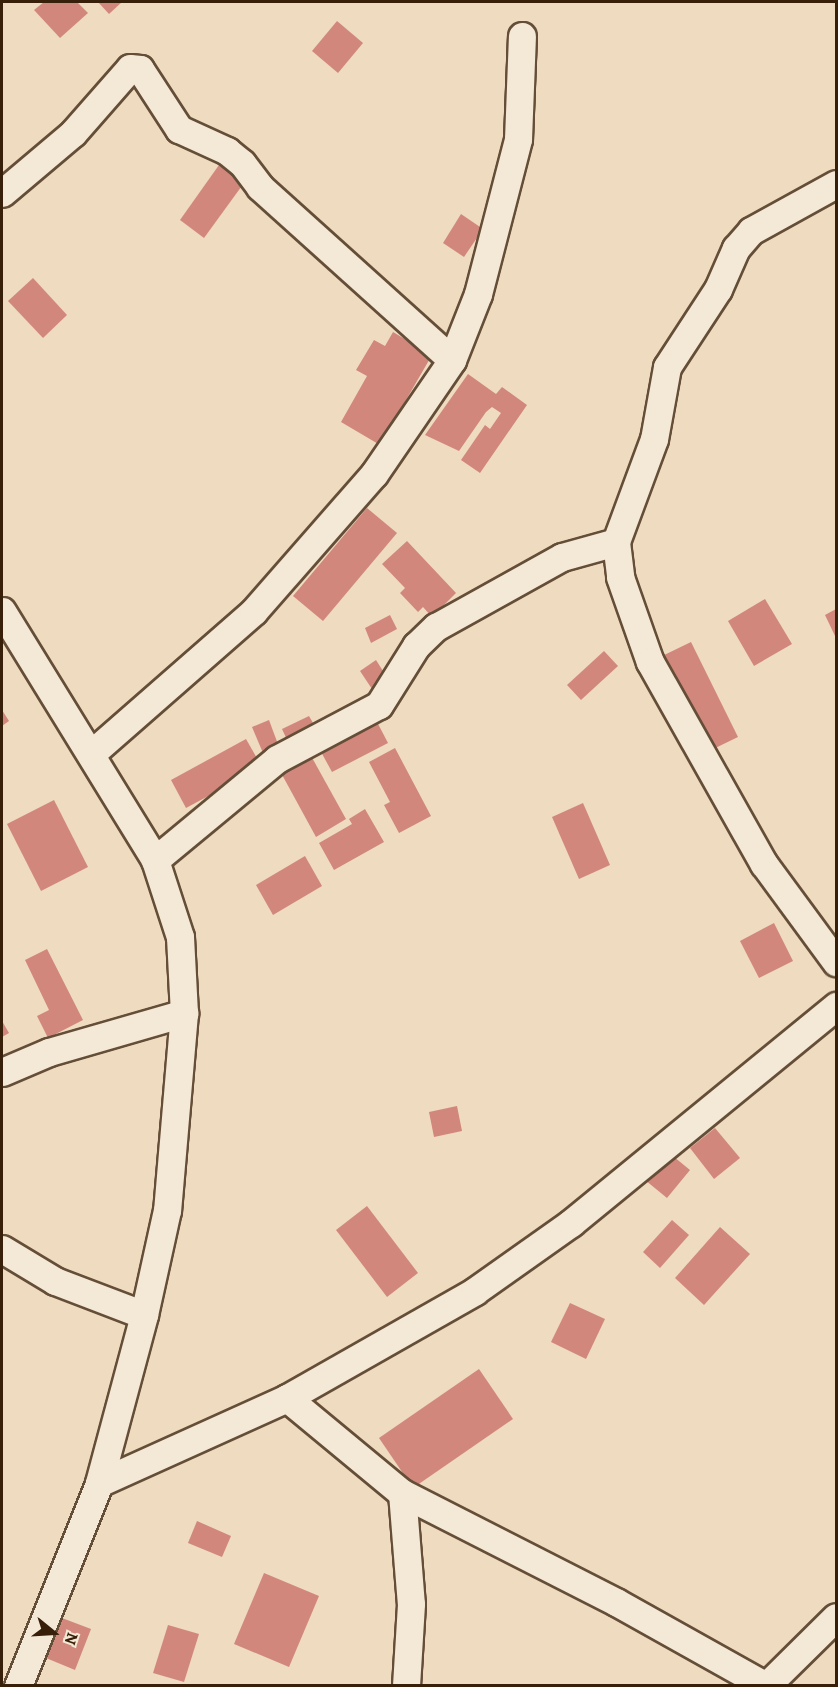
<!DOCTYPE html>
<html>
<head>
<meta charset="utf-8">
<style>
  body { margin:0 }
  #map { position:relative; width:838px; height:1687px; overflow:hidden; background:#eedbc0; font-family:Alegreya,serif }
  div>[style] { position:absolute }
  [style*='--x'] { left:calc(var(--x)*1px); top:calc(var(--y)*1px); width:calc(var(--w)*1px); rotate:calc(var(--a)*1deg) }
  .building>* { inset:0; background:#d2877d }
  .roads { filter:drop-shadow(2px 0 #654e37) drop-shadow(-2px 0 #654e37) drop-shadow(0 2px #654e37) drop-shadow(0 -2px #654e37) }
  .minor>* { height:27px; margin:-13.5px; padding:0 13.5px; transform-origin:13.5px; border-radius:13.5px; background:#f4e8d6 }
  span { translate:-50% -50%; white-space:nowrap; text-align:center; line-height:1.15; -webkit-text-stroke:4.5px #f4e8d6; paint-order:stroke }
  .frame { position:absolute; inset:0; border:3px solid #371f09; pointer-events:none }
  .north { position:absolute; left:24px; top:1603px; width:60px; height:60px; -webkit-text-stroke:4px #f4e8d6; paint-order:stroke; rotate:108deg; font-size:16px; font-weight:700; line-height:24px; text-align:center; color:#371f09 }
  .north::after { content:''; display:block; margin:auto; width:21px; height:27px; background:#371f09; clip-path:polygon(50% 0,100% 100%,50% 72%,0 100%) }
</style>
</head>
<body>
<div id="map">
  <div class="building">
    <div style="clip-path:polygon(44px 2px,77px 2px,88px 13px,60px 38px,34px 10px)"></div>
    <div style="clip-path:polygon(98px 2px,122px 2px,109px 14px)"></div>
    <div style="clip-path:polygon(337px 21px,363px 43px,338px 73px,312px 51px)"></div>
    <div style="clip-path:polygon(219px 165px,244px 183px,204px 238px,180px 220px)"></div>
    <div style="clip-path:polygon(461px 214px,483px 229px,464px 257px,443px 243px)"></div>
    <div style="clip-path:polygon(33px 278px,67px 315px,43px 338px,8px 301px)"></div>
    <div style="clip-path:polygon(393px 332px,432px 355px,380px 445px,341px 422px,367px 376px,356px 370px,374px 340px,385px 346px)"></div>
    <div style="clip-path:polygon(468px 374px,496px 394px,502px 387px,527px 405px,480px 473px,461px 460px,485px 425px,490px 429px,501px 413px,492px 407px,486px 412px,459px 451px,425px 435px)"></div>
    <div style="clip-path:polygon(367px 508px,397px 533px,323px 621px,293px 596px)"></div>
    <div style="clip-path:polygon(407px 541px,456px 593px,432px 617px,423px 607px,418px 612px,400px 593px,405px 588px,382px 564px)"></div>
    <div style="clip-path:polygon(765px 599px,792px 644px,754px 666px,728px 621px)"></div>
    <div style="clip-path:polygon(836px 609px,836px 638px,825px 615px)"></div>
    <div style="clip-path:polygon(390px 615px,397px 629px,371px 643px,365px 628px)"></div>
    <div style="clip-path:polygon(691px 642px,738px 737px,705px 753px,658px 658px)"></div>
    <div style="clip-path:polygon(604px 651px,618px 666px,581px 700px,567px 685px)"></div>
    <div style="clip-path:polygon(376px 660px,390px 682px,374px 692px,360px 671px)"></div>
    <div style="clip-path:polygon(2px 710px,9px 721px,2px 726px)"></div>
    <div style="clip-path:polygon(309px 716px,317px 730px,289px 744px,282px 729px)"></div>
    <div style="clip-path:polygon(269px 720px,279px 747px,263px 753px,252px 727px)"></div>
    <div style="clip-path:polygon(376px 720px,388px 743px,332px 772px,320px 750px)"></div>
    <div style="clip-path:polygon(246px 739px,262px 767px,186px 808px,171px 780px)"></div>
    <div style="clip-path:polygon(395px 748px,431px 816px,399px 833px,384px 805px,390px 802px,369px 762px)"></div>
    <div style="clip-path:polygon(310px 754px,346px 819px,316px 837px,280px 771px)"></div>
    <div style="clip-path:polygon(54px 800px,88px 867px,41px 891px,7px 824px)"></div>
    <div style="clip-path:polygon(583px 803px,610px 865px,579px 879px,552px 817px)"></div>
    <div style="clip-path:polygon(365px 809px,384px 842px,334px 870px,319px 843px,352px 824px,349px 819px)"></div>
    <div style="clip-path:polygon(305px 856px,322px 886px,273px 915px,256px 885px)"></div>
    <div style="clip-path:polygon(774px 923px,793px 961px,759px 978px,740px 941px)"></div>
    <div style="clip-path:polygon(47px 949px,83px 1020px,48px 1038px,37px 1016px,49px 1010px,25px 960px)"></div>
    <div style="clip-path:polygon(2px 1021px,9px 1033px,2px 1037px)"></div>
    <div style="clip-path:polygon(457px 1106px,462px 1131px,434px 1137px,429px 1112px)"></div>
    <div style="clip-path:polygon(715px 1128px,740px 1158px,714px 1179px,690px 1148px)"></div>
    <div style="clip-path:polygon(668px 1152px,690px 1170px,667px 1198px,645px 1180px)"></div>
    <div style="clip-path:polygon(367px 1206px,418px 1273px,387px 1297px,336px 1230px)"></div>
    <div style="clip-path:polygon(672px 1220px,689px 1235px,660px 1268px,643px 1252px)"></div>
    <div style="clip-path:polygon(720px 1227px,750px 1254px,704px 1305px,675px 1278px)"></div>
    <div style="clip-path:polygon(570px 1303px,605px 1319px,586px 1359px,551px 1342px)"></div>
    <div style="clip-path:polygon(479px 1369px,513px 1419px,413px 1488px,379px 1438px)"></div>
    <div style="clip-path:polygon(197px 1521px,231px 1536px,222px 1557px,188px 1543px)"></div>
    <div style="clip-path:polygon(264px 1573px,319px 1596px,289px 1667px,234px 1644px)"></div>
    <div style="clip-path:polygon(62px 1618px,91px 1629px,75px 1670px,46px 1658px)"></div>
    <div style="clip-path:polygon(168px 1625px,199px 1634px,184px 1682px,153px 1673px)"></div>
  </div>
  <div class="roads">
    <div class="minor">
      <div style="--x:836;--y:184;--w:97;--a:151.1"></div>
      <div style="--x:751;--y:231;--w:23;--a:131"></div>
      <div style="--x:736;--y:248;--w:45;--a:113.7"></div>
      <div style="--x:718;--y:289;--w:93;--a:123.2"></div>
      <div style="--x:667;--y:367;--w:73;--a:100.2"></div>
      <div style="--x:654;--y:439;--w:110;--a:110.3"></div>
      <div style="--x:616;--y:542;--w:35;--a:83"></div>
      <div style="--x:620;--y:577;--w:90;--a:70.6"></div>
      <div style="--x:650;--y:662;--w:232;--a:60.6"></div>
      <div style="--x:764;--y:864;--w:122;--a:53.7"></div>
      <div style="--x:2;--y:193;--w:93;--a:-40.2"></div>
      <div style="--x:73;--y:133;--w:86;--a:-48.8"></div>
      <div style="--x:130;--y:68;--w:10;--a:6"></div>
      <div style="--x:140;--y:69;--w:72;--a:57"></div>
      <div style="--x:179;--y:129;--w:53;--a:24.6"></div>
      <div style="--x:227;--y:151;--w:19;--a:39"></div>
      <div style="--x:242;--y:163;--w:30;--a:53"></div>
      <div style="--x:260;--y:187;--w:258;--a:42"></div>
      <div style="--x:2;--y:611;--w:292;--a:58.4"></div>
      <div style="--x:155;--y:860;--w:81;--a:72"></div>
      <div style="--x:180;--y:937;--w:76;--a:87"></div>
      <div style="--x:92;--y:753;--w:215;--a:-41.2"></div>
      <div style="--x:254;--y:611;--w:182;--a:-48.8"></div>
      <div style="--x:374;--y:474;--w:138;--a:-55.6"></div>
      <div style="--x:452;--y:360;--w:71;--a:-68.5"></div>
      <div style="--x:478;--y:294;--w:160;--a:-75.5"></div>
      <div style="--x:518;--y:139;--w:103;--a:-87.8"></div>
      <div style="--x:155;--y:860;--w:158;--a:-39.6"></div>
      <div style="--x:277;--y:759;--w:115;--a:-27.9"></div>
      <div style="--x:379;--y:705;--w:70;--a:-57.9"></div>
      <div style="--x:416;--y:646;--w:28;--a:-44"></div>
      <div style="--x:436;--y:627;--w:144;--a:-29.1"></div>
      <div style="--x:562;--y:557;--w:56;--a:-15.5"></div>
      <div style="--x:2;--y:1072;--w:51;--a:-23.1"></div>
      <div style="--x:49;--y:1052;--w:141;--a:-16.1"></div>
      <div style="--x:184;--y:1013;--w:198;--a:94.9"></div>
      <div style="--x:167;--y:1210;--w:107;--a:102.4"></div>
      <div style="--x:2;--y:1249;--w:62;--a:31.1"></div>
      <div style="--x:55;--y:1281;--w:95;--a:20.9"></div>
      <div style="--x:144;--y:1315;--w:174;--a:105"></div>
      <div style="--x:287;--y:1398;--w:216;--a:-29.6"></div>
      <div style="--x:475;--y:1291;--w:118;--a:-35.3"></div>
      <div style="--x:571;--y:1223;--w:343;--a:-39.3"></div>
      <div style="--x:402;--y:1493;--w:240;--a:27"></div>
      <div style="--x:616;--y:1602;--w:172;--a:29.2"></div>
      <div style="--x:18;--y:1686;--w:219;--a:-68.2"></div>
      <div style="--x:99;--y:1483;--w:206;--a:-24.3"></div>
      <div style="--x:287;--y:1398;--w:149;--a:39.6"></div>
      <div style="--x:402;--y:1493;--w:111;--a:85.4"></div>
      <div style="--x:411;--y:1604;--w:82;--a:93.5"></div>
      <div style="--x:766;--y:1686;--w:98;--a:-44.6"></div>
    </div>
  </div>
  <div class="frame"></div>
  <div class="north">N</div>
</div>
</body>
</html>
